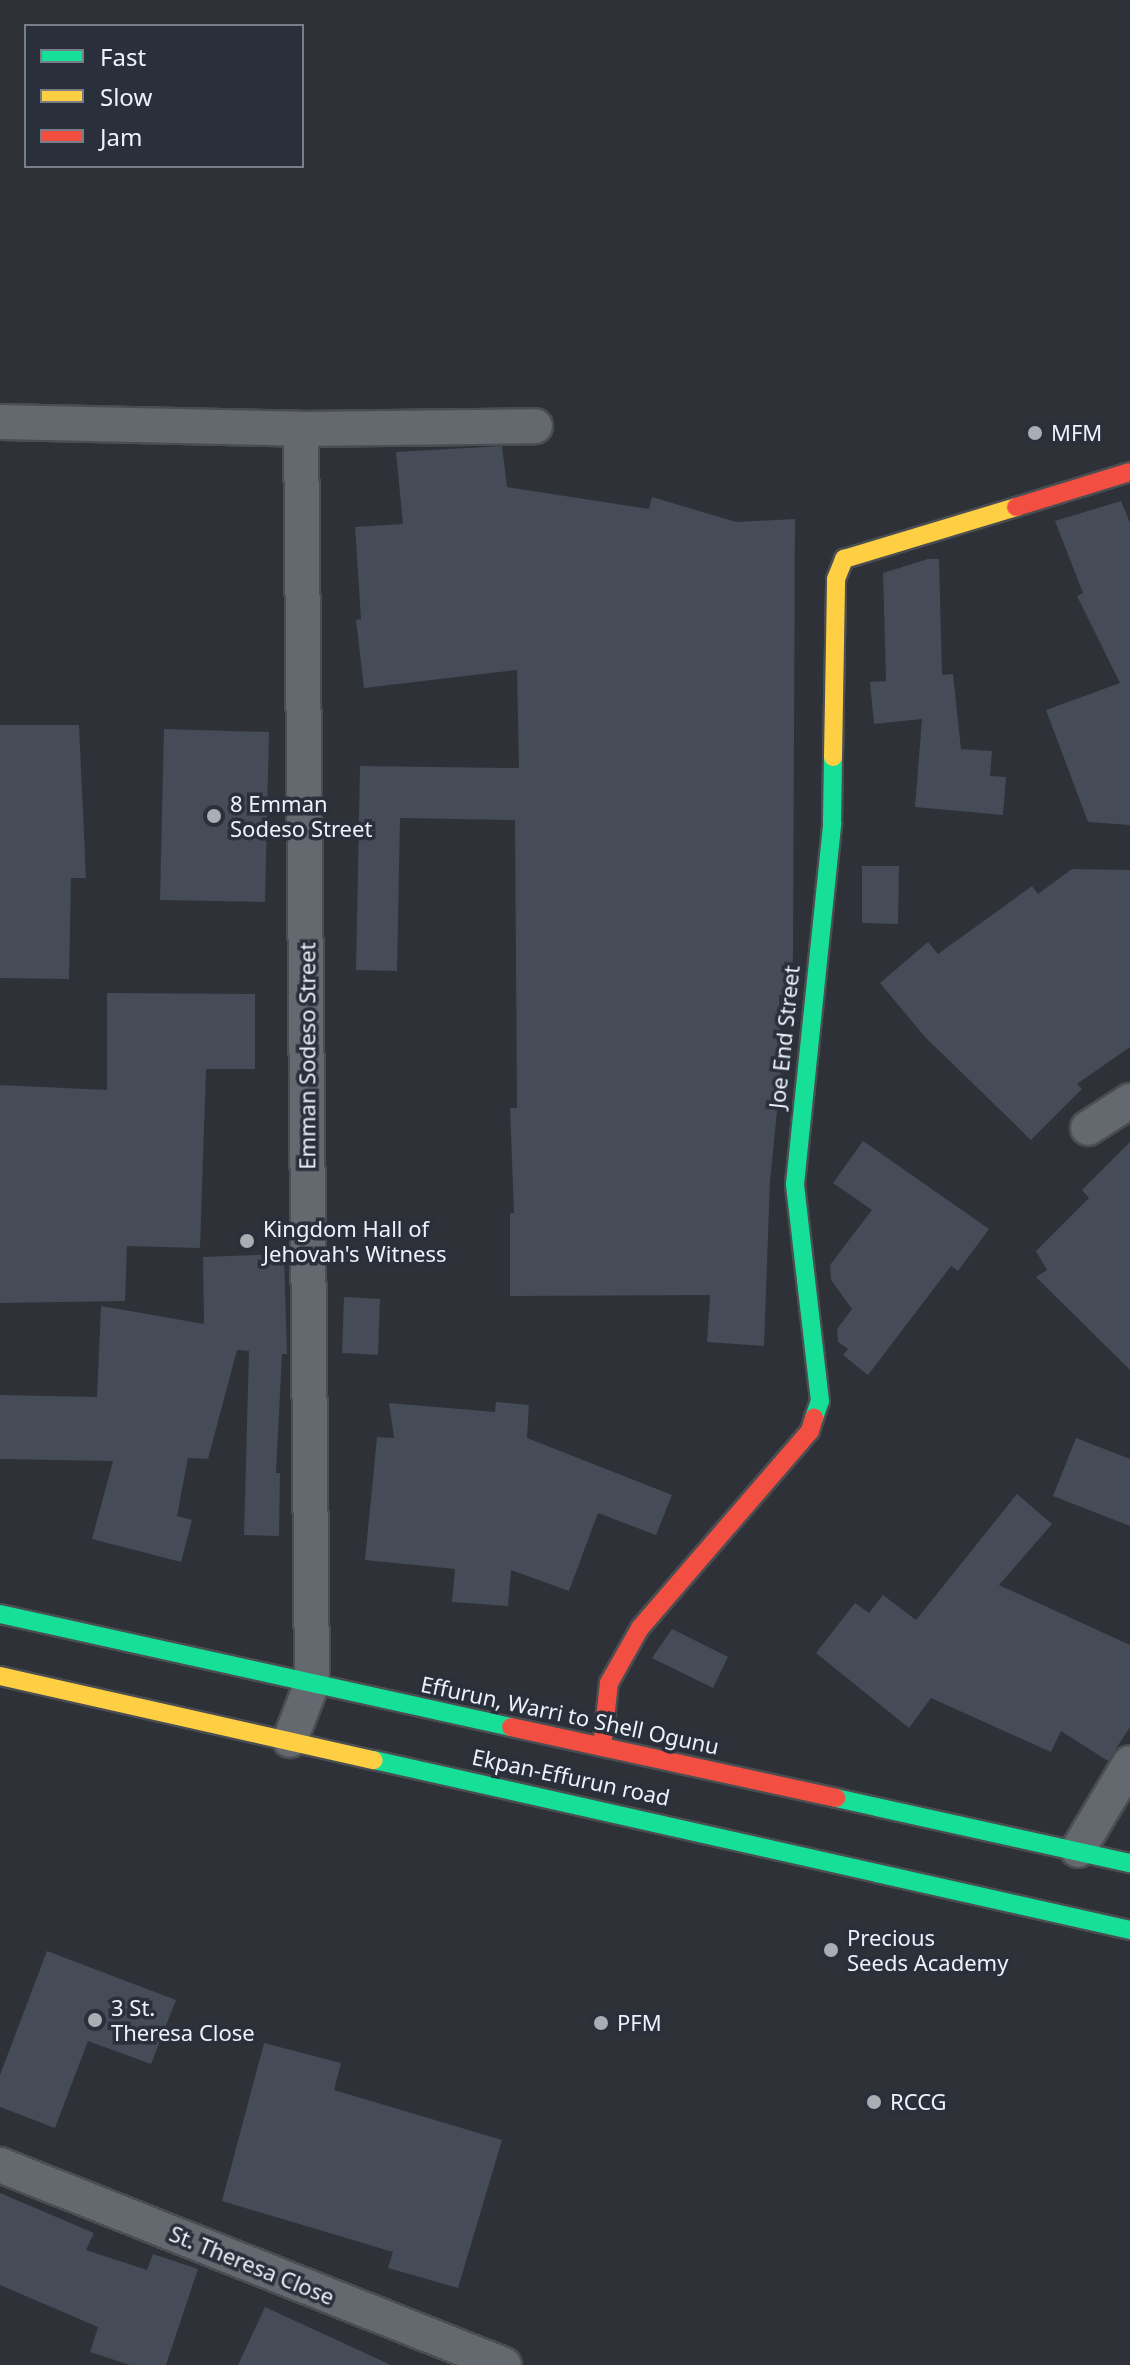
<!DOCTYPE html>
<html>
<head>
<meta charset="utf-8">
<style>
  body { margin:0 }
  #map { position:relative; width:1130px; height:2365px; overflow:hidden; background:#2e3137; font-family:"Noto Sans",sans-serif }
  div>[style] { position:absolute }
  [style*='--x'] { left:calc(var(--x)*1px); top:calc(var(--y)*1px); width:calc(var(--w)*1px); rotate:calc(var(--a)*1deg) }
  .building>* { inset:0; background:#454b57 }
  .roads { filter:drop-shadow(2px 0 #4a4d51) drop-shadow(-2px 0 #4a4d51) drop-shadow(0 2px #4a4d51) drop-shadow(0 -2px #4a4d51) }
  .street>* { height:34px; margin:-17px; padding:0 17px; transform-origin:17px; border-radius:17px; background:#64686f }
  .fast>* { height:18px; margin:-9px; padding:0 9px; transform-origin:9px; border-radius:9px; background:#16e098 }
  .slow>* { height:18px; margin:-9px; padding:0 9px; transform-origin:9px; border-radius:9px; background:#ffcf43 }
  .jam>* { height:18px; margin:-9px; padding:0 9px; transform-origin:9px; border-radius:9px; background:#f24e42 }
  .dots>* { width:22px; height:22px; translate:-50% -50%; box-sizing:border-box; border:4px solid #2a303b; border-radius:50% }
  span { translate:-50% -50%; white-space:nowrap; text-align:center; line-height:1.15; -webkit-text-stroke:7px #2a303b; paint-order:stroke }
  .poi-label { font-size:22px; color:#edf1f8 }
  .left { translate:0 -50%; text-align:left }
  .street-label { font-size:22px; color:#edf1f8 }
  .legend { position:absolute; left:24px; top:24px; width:280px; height:144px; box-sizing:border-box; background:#2a303b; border:2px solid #787d87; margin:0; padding:10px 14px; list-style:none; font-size:24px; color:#edf1f8 }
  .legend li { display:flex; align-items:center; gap:16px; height:40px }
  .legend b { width:40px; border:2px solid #787d87 }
</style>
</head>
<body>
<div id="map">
  <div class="building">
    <div style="clip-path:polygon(502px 446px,507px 487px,649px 509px,652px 497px,736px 522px,795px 519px,793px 957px,789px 995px,779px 995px,781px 1071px,770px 1181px,764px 1346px,707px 1342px,710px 1295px,510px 1296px,510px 1213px,514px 1213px,510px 1108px,517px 1108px,515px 820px,400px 818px,397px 971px,356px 970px,360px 766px,519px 768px,517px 670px,364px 688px,356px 620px,361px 619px,355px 527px,403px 524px,396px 452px)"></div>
    <div style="clip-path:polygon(1121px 501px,1130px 523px,1130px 825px,1088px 822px,1046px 710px,1120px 683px,1077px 596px,1083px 593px,1055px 521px)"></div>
    <div style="clip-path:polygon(928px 559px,939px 559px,942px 675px,953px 674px,961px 749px,992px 751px,990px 776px,1006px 777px,1003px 815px,915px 807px,922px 719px,874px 724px,870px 682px,886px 681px,883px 573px)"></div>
    <div style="clip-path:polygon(0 725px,79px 725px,86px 878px,71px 878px,69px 979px,0 978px)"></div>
    <div style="clip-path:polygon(164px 729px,269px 732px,265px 902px,160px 900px)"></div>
    <div style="clip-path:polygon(862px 866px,899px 866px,898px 924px,862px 923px)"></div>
    <div style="clip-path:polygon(1072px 869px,1130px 870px,1130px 1047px,1077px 1084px,1082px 1089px,1031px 1140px,925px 1037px,880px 983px,928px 942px,938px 954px,1032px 886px,1038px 894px)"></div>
    <div style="clip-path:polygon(107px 993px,255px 994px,255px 1069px,206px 1069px,200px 1248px,127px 1246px,125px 1301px,0 1303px,0 1085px,107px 1090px)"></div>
    <div style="clip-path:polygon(863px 1141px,989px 1229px,958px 1271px,951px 1266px,868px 1375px,843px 1355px,848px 1349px,838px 1342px,837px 1329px,852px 1309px,831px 1280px,830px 1265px,872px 1210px,833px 1183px)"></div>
    <div style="clip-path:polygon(1130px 1142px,1130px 1370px,1036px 1277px,1047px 1270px,1036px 1251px,1089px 1198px,1082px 1190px)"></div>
    <div style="clip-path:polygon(284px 1254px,287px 1354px,282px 1354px,276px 1473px,280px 1473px,279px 1536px,244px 1535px,249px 1351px,237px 1350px,208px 1459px,188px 1458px,177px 1516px,192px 1520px,181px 1562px,92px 1539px,113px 1461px,0 1459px,0 1395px,97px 1397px,101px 1306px,204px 1324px,203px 1257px)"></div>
    <div style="clip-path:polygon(344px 1297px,380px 1299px,378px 1355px,342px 1353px)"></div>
    <div style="clip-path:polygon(496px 1402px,529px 1405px,527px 1438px,672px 1495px,656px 1535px,598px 1513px,569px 1591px,511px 1570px,508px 1606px,452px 1602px,455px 1569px,365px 1560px,377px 1437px,394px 1438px,389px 1403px,495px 1412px)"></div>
    <div style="clip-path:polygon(1076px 1438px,1130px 1459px,1130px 1526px,1053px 1496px)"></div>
    <div style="clip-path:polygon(1017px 1494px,1052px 1524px,999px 1585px,1130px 1645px,1130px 1727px,1108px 1761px,1061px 1731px,1051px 1752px,931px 1698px,909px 1728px,816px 1653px,855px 1603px,869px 1613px,883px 1595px,916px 1620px)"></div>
    <div style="clip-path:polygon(672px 1629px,728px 1657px,713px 1688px,652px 1658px)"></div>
    <div style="clip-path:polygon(47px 1951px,176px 2000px,151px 2064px,88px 2041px,55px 2128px,0 2107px,0 2075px)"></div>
    <div style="clip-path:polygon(264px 2043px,341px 2063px,334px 2090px,502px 2140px,458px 2288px,388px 2268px,393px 2252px,222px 2201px)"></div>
    <div style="clip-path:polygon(0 2193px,94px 2233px,86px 2250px,147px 2270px,153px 2254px,198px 2269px,166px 2365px,130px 2365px,90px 2352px,98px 2327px,0 2285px)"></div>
    <div style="clip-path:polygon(265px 2307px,391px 2365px,238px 2365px)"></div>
  </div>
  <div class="roads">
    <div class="street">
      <div style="--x:0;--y:422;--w:301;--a:1.3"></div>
      <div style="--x:301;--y:429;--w:234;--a:-0.7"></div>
      <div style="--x:1088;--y:1128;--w:50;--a:-32.7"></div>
      <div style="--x:290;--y:1740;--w:61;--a:-68.9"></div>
      <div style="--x:312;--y:1683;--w:1254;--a:-90.5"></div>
      <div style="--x:1078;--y:1850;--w:101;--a:-59.1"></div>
      <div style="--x:0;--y:2165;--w:542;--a:21.64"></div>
    </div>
    <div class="fast">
      <div style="--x:814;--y:1418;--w:18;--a:-71"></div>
      <div style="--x:820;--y:1401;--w:218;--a:-96.6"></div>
      <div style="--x:795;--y:1184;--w:363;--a:-84.1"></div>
      <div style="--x:832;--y:823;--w:66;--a:-89.1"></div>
      <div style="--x:0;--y:1614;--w:523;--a:12.47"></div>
      <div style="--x:374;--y:1760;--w:775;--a:12.67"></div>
      <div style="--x:836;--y:1798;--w:301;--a:12.5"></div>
    </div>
    <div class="slow">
      <div style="--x:833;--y:757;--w:178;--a:-89"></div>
      <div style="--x:836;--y:579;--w:22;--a:-68"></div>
      <div style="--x:844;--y:559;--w:180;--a:-16.8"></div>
      <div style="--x:0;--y:1676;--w:383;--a:12.7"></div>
    </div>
    <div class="jam">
      <div style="--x:1016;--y:507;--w:119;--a:-17.1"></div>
      <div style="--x:511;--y:1727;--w:333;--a:12.3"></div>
      <div style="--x:602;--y:1747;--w:64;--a:-83.8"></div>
      <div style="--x:609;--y:1683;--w:63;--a:-60.6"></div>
      <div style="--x:640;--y:1628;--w:260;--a:-49.2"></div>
      <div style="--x:810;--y:1431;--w:14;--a:-73"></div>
    </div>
  </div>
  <div class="dots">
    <div style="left:1035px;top:433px;background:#aaaeb4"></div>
    <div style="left:214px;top:816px;background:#aaaeb4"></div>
    <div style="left:247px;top:1241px;background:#aaaeb4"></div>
    <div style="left:831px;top:1950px;background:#aaaeb4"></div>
    <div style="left:95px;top:2020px;background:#aaaeb4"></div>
    <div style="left:601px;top:2023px;background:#aaaeb4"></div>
    <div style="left:874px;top:2102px;background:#aaaeb4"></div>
  </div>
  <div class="poi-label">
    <span class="left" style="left:1051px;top:433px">MFM</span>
    <span class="left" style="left:230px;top:816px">8 Emman<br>Sodeso Street</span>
    <span class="left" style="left:263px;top:1241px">Kingdom Hall of<br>Jehovah's Witness</span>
    <span class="left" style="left:847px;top:1950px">Precious<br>Seeds Academy</span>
    <span class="left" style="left:111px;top:2020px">3 St.<br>Theresa Close</span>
    <span class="left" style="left:617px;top:2023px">PFM</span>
    <span class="left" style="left:890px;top:2102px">RCCG</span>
  </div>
  <div class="street-label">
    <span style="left:784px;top:1037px;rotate:-84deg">Joe End Street</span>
    <span style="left:307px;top:1056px;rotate:-90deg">Emman Sodeso Street</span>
    <span style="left:570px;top:1715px;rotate:12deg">Effurun, Warri to Shell Ogunu</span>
    <span style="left:571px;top:1777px;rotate:12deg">Ekpan-Effurun road</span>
    <span style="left:252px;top:2265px;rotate:22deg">St. Theresa Close</span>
  </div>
  <ul class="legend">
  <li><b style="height:10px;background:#16e098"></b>Fast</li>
  <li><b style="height:10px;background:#ffcf43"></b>Slow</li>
  <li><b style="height:10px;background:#f24e42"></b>Jam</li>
  </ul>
</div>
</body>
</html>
